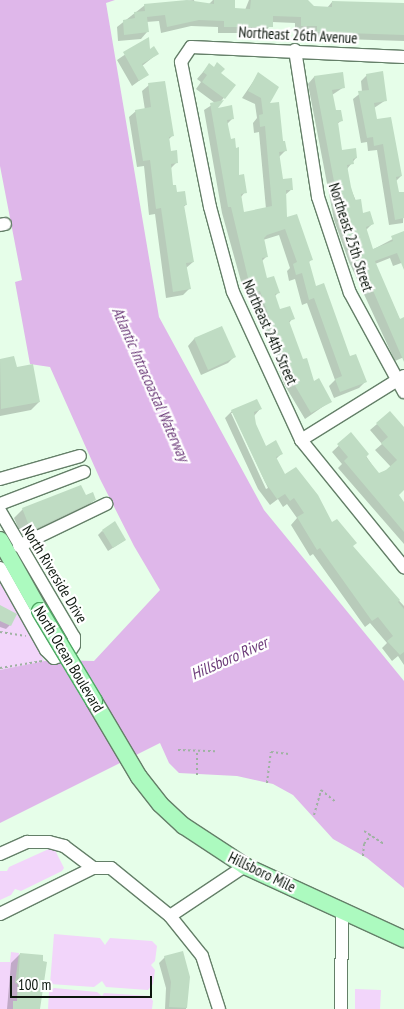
<!DOCTYPE html>
<html>
<head>
<meta charset="utf-8">
<style>
  body { margin:0 }
  #map { position:relative; width:404px; height:1009px; overflow:hidden; background:#e6fee9; font-family:"PT Sans Narrow",sans-serif }
  div>[style] { position:absolute }
  [style*='--x'] { left:calc(var(--x)*1px); top:calc(var(--y)*1px); width:calc(var(--w)*1px); rotate:calc(var(--a)*1deg) }
  .green>* { inset:0; background:#f2d5fa }
  .water>* { inset:0; background:#dfb7ea }
  .shadow>* { inset:0; background:#0003 }
  .building>* { inset:0; background:#bfdcc3 }
  .path>* { height:2px; margin-top:-1px; transform-origin:0; background:repeating-linear-gradient(90deg,#9eb2a1 0 2.5px,transparent 0 5px) }
  .roads { filter:drop-shadow(1px 0 #647f68) drop-shadow(-1px 0 #647f68) drop-shadow(0 1px #647f68) drop-shadow(0 -1px #647f68) }
  .minor>* { height:12px; margin:-6px; padding:0 6px; transform-origin:6px; border-radius:6px; background:#fff }
  .major>* { height:16px; margin:-8px; padding:0 8px; transform-origin:8px; border-radius:8px; background:#acfabf }
  .bridges { filter:drop-shadow(1px 0 #50a865) drop-shadow(-1px 0 #50a865) drop-shadow(0 1px #50a865) drop-shadow(0 -1px #50a865) }
  .major-bridge>* { height:16px; margin:-8px; padding:0 8px; transform-origin:8px; border-radius:8px; background:#acfabf }
  span { translate:-50% -50%; white-space:nowrap; text-align:center; line-height:1.15; -webkit-text-stroke:4.5px #fff; paint-order:stroke }
  .street-label { font-size:15px; color:#0c160d }
  .water-label { font-size:16px; color:#6d3c7a; font-style:italic }
  .scale { position:absolute; left:10px; top:976px; width:142px; height:22px; box-sizing:border-box; border:2px solid #0c160d; border-top:0; padding-left:6px; font-size:15px; line-height:18px; white-space:nowrap; color:#0c160d; -webkit-text-stroke:4px #fff; paint-order:stroke }
</style>
</head>
<body>
<div id="map">
  <div class="green">
    <div style="clip-path:polygon(0 582px,45px 662px,0 670px)"></div>
    <div style="clip-path:polygon(51px 848px,55px 850px,64px 868px,62px 871px,21px 891px,15px 889px,11px 895px,0 900px,0 871px,7px 871px,9px 867px)"></div>
    <div style="clip-path:polygon(54px 934px,100px 938px,105px 945px,110px 938px,152px 941px,157px 946px,155px 961px,151px 965px,155px 970px,153px 984px,148px 990px,106px 987px,102px 981px,94px 987px,50px 984px)"></div>
    <div style="clip-path:polygon(11px 952px,19px 953px,15px 983px,18px 984px,17px 1001px,13px 1001px,13px 1009px,0 1009px,0 962px,10px 962px)"></div>
    <div style="clip-path:polygon(54px 988px,97px 992px,102px 996px,104px 993px,149px 996px,153px 1001px,152px 1009px,48px 1009px,49px 992px)"></div>
    <div style="clip-path:polygon(355px 989px,381px 990px,380px 1009px,355px 1009px)"></div>
  </div>
  <div class="water">
    <div style="clip-path:polygon(0 0,115px 0,106px 3px,159px 317px,264px 510px,404px 681px,404px 888px,367px 858px,333px 839px,293px 795px,273px 784px,237px 776px,179px 773px,169px 763px,160px 743px,0 823px,0 670px,50px 660px,94px 661px,160px 590px,134px 546px,100px 479px,50px 367px,30px 364px,15px 282px,22px 280px,0 166px)"></div>
  </div>
  <div class="shadow">
    <div style="clip-path:polygon(194px 0,195px 4px,208px 5px,213px 0,234px 0,234px 9px,245px 10px,249px 0,307px 0,312px 7px,327px 8px,332px 2px,404px 6px,404px 41px,311px 38px,311px 32px,295px 32px,295px 23px,272px 22px,265px 33px,218px 33px,218px 27px,191px 26px,161px 33px,159px 21px,146px 22px,147px 32px,141px 39px,118px 41px,117px 27px,145px 5px)"></div>
    <div style="clip-path:polygon(148px 39px,149px 51px,157px 54px,142px 66px,147px 75px,132px 86px,117px 60px)"></div>
    <div style="clip-path:polygon(209px 65px,234px 85px,214px 110px,233px 118px,227px 124px,238px 176px,245px 192px,241px 197px,243px 213px,266px 209px,259px 132px,254px 133px,253px 123px,257px 118px,255px 104px,242px 98px,259px 73px,286px 150px,279px 157px,282px 180px,292px 189px,285px 195px,286px 219px,312px 259px,308px 263px,315px 288px,349px 358px,365px 382px,359px 388px,334px 398px,329px 386px,335px 380px,307px 303px,302px 305px,295px 279px,289px 281px,287px 271px,290px 268px,279px 235px,263px 240px,267px 256px,262px 261px,266px 279px,278px 293px,274px 297px,279px 311px,293px 318px,289px 323px,302px 361px,314px 382px,331px 401px,305px 419px,284px 384px,253px 297px,248px 298px,242px 285px,222px 213px,204px 110px,215px 103px,196px 89px,201px 82px,197px 79px)"></div>
    <div style="clip-path:polygon(342px 74px,344px 87px,332px 95px,335px 112px,341px 121px,337px 124px,341px 152px,356px 158px,347px 169px,350px 187px,362px 215px,372px 224px,366px 230px,372px 250px,404px 233px,404px 262px,393px 266px,390px 258px,375px 264px,400px 320px,404px 318px,404px 357px,395px 361px,349px 262px,334px 220px,308px 84px,314px 77px)"></div>
    <div style="clip-path:polygon(367px 75px,386px 100px,374px 108px,376px 121px,401px 176px,396px 181px,398px 194px,404px 193px,403px 223px,389px 225px,377px 150px,368px 151px,367px 142px,361px 143px,353px 99px,362px 92px,361px 81px)"></div>
    <div style="clip-path:polygon(149px 85px,172px 136px,169px 139px,170px 153px,177px 162px,170px 169px,172px 186px,186px 205px,183px 207px,193px 262px,186px 268px,190px 288px,183px 295px,166px 298px,155px 214px,149px 215px,144px 166px,137px 167px,129px 117px,136px 111px,145px 110px,142px 91px)"></div>
    <div style="clip-path:polygon(221px 327px,234px 357px,228px 363px,201px 375px,188px 346px,194px 339px)"></div>
    <div style="clip-path:polygon(13px 358px,16px 369px,39px 402px,31px 410px,0 416px,0 360px)"></div>
    <div style="clip-path:polygon(evenodd,257px 401px,260px 409px,254px 416px,255px 424px,265px 447px,282px 453px,276px 459px,284px 476px,404px 606px,404px 665px,398px 656px,392px 661px,382px 648px,387px 643px,370px 623px,365px 627px,313px 554px,310px 556px,291px 525px,297px 518px,287px 504px,283px 507px,278px 499px,270px 505px,258px 489px,225px 418px,232px 411px,257px 401px,231px 413px,233px 413px,268px 488px,266px 489px,231px 413px)"></div>
    <div style="clip-path:polygon(377px 424px,404px 431px,404px 485px,397px 496px,404px 504px,404px 544px,338px 468px,342px 464px,332px 452px,351px 434px,379px 475px,391px 467px,375px 450px,382px 444px,370px 430px)"></div>
    <div style="clip-path:polygon(85px 496px,94px 500px,86px 508px,23px 539px,14px 518px,23px 509px)"></div>
    <div style="clip-path:polygon(102px 531px,125px 540px,108px 551px,98px 535px)"></div>
    <div style="clip-path:polygon(0 606px,10px 625px,6px 629px,0 627px)"></div>
    <div style="clip-path:polygon(20px 954px,46px 963px,39px 1009px,7px 1009px,11px 963px)"></div>
    <div style="clip-path:polygon(165px 957px,188px 977px,186px 1009px,165px 1009px,166px 988px,159px 963px)"></div>
  </div>
  <div class="building">
    <div style="clip-path:polygon(187px 0,214px 4px,214px 0,235px 0,235px 8px,250px 9px,251px 0,308px 0,314px 6px,332px 7px,332px 1px,404px 3px,404px 35px,317px 32px,317px 26px,301px 26px,301px 17px,273px 16px,273px 27px,224px 27px,224px 21px,199px 20px,167px 27px,165px 15px,147px 17px,149px 32px,124px 35px,123px 20px,135px 18px,134px 12px,145px 11px,144px 4px)"></div>
    <div style="clip-path:polygon(149px 37px,150px 49px,154px 46px,159px 54px,142px 64px,149px 75px,139px 81px,123px 52px)"></div>
    <div style="clip-path:polygon(217px 62px,225px 69px,221px 73px,236px 85px,225px 99px,202px 82px,207px 75px,203px 72px,209px 63px,214px 67px)"></div>
    <div style="clip-path:polygon(383px 71px,387px 101px,374px 103px,377px 119px,391px 117px,402px 176px,396px 177px,399px 192px,404px 192px,404px 218px,395px 220px,383px 144px,374px 146px,373px 137px,367px 138px,358px 91px,369px 90px,366px 74px)"></div>
    <div style="clip-path:polygon(258px 72px,279px 87px,270px 103px,279px 102px,283px 141px,285px 141px,287px 151px,279px 152px,283px 179px,292px 178px,293px 190px,286px 190px,287px 217px,297px 214px,313px 260px,309px 261px,316px 286px,324px 283px,350px 356px,356px 354px,367px 382px,340px 392px,335px 379px,342px 376px,314px 298px,309px 300px,302px 273px,296px 275px,293px 264px,297px 262px,285px 229px,267px 235px,264px 238px,268px 257px,262px 258px,267px 278px,274px 276px,280px 293px,275px 294px,280px 309px,290px 306px,295px 319px,289px 321px,303px 359px,307px 358px,314px 381px,319px 378px,332px 402px,311px 413px,290px 377px,260px 291px,255px 292px,248px 278px,231px 207px,228px 207px,210px 103px,224px 100px,218px 108px,232px 105px,234px 119px,227px 120px,231px 139px,235px 138px,236px 148px,239px 147px,239px 175px,244px 174px,247px 193px,241px 194px,244px 212px,272px 206px,265px 126px,260px 127px,259px 115px,263px 114px,261px 98px,248px 91px)"></div>
    <div style="clip-path:polygon(343px 72px,345px 88px,332px 90px,336px 110px,341px 110px,343px 121px,338px 122px,342px 150px,356px 148px,357px 158px,353px 159px,354px 164px,347px 165px,351px 187px,355px 200px,361px 199px,363px 213px,370px 211px,374px 224px,366px 227px,373px 249px,393px 241px,391px 236px,404px 231px,404px 270px,397px 253px,375px 261px,400px 319px,404px 317px,404px 362px,368px 279px,364px 280px,340px 213px,314px 76px)"></div>
    <div style="clip-path:polygon(165px 81px,174px 136px,169px 137px,171px 151px,177px 150px,178px 163px,171px 164px,173px 185px,176px 185px,177px 192px,185px 191px,187px 205px,184px 205px,194px 262px,186px 263px,191px 289px,173px 292px,161px 208px,156px 209px,150px 160px,143px 161px,135px 110px,151px 107px,148px 83px)"></div>
    <div style="clip-path:polygon(222px 326px,236px 357px,208px 370px,194px 338px)"></div>
    <div style="clip-path:polygon(14px 356px,17px 367px,33px 364px,40px 402px,1px 409px,0 359px)"></div>
    <div style="clip-path:polygon(257px 399px,262px 409px,254px 412px,256px 424px,266px 446px,276px 440px,283px 454px,276px 457px,285px 474px,296px 467px,318px 495px,332px 522px,337px 519px,357px 543px,353px 546px,400px 600px,398px 602px,404px 609px,404px 652px,400px 655px,387px 641px,393px 636px,378px 617px,372px 621px,320px 548px,317px 550px,297px 517px,304px 513px,294px 498px,290px 501px,285px 494px,277px 499px,265px 482px,231px 410px)"></div>
    <div style="clip-path:polygon(390px 411px,404px 427px,404px 490px,399px 495px,404px 502px,404px 532px,344px 461px,348px 457px,337px 444px,351px 432px,369px 454px,366px 457px,379px 473px,386px 470px,397px 460px,381px 443px,388px 437px,376px 423px)"></div>
    <div style="clip-path:polygon(81px 485px,86px 495px,93px 492px,96px 500px,31px 531px,22px 508px)"></div>
    <div style="clip-path:polygon(115px 521px,126px 540px,113px 548px,102px 530px)"></div>
    <div style="clip-path:polygon(0 605px,17px 614px,11px 626px,0 621px)"></div>
    <div style="clip-path:polygon(183px 951px,190px 977px,187px 1008px,169px 1007px,171px 982px,164px 956px)"></div>
    <div style="clip-path:polygon(20px 953px,43px 955px,43px 961px,47px 962px,40px 1009px,13px 1009px,13px 1001px,17px 1001px)"></div>
  </div>
  <div class="path">
    <div style="--x:0;--y:632;--w:26;--a:9"></div>
    <div style="--x:0;--y:668;--w:43;--a:-9.5"></div>
    <div style="--x:178;--y:750;--w:37;--a:2"></div>
    <div style="--x:197;--y:775;--w:24;--a:-90"></div>
    <div style="--x:267;--y:783;--w:31;--a:-83"></div>
    <div style="--x:271;--y:752;--w:18;--a:6"></div>
    <div style="--x:314;--y:815;--w:26;--a:-74"></div>
    <div style="--x:321;--y:790;--w:19;--a:39"></div>
    <div style="--x:364;--y:831;--w:24;--a:33"></div>
    <div style="--x:363;--y:856;--w:12;--a:-85"></div>
    <div style="--x:364;--y:844;--w:11;--a:-52"></div>
  </div>
  <div class="roads">
    <div class="minor">
      <div style="--x:295;--y:50;--w:149;--a:81.1"></div>
      <div style="--x:318;--y:197;--w:101;--a:71.6"></div>
      <div style="--x:350;--y:293;--w:113;--a:61.4"></div>
      <div style="--x:404;--y:57;--w:213;--a:-177.3"></div>
      <div style="--x:191;--y:47;--w:18;--a:124"></div>
      <div style="--x:181;--y:62;--w:148;--a:78.7"></div>
      <div style="--x:210;--y:207;--w:88;--a:74.9"></div>
      <div style="--x:233;--y:292;--w:163;--a:65.3"></div>
      <div style="--x:301;--y:440;--w:164;--a:51"></div>
      <div style="--x:0;--y:225;--w:5;--a:-11"></div>
      <div style="--x:301;--y:440;--w:121;--a:-31.9"></div>
      <div style="--x:0;--y:479;--w:83;--a:-16"></div>
      <div style="--x:0;--y:504;--w:90;--a:-20.9"></div>
      <div style="--x:0;--y:511;--w:146;--a:59.6"></div>
      <div style="--x:74;--y:637;--w:8;--a:90"></div>
      <div style="--x:74;--y:645;--w:9;--a:122"></div>
      <div style="--x:69;--y:653;--w:16;--a:162"></div>
      <div style="--x:54;--y:658;--w:11;--a:-135"></div>
      <div style="--x:46;--y:650;--w:94;--a:-119.3"></div>
      <div style="--x:19;--y:546;--w:97;--a:-25.8"></div>
      <div style="--x:0;--y:854;--w:30;--a:-24"></div>
      <div style="--x:27;--y:842;--w:22;--a:0"></div>
      <div style="--x:49;--y:842;--w:16;--a:15"></div>
      <div style="--x:64;--y:846;--w:36;--a:37"></div>
      <div style="--x:0;--y:914;--w:104;--a:-26.3"></div>
      <div style="--x:93;--y:868;--w:18;--a:0"></div>
      <div style="--x:111;--y:868;--w:76;--a:39.1"></div>
      <div style="--x:170;--y:916;--w:90;--a:-33.7"></div>
      <div style="--x:170;--y:916;--w:51;--a:51.3"></div>
      <div style="--x:202;--y:956;--w:56;--a:72.2"></div>
      <div style="--x:341;--y:1009;--w:98;--a:-89.4"></div>
    </div>
    <div class="major">
      <div style="--x:0;--y:540;--w:81;--a:60.6"></div>
      <div style="--x:94;--y:701;--w:88;--a:59.4"></div>
      <div style="--x:139;--y:777;--w:34;--a:52"></div>
      <div style="--x:160;--y:804;--w:33;--a:43"></div>
      <div style="--x:184;--y:826;--w:73;--a:33.3"></div>
      <div style="--x:245;--y:866;--w:175;--a:24.7"></div>
    </div>
  </div>
  <div class="bridges">
    <div class="major-bridge">
      <div style="--x:40;--y:611;--w:105;--a:59"></div>
    </div>
  </div>
  <div class="street-label">
    <span style="left:298px;top:35px;rotate:3deg">Northeast 26th Avenue</span>
    <span style="left:351px;top:237px;rotate:72deg">Northeast 25th Street</span>
    <span style="left:270px;top:332px;rotate:66deg">Northeast 24th Street</span>
    <span style="left:55px;top:574px;rotate:59deg">North Riverside Drive</span>
    <span style="left:69px;top:659px;rotate:59deg">North Ocean Boulevard</span>
    <span style="left:262px;top:872px;rotate:26deg">Hillsboro Mile</span>
  </div>
  <div class="water-label">
    <span style="left:151px;top:384px;rotate:66deg">Atlantic Intracoastal Waterway</span>
    <span style="left:229px;top:658px;rotate:-24deg">Hillsboro River</span>
  </div>
  <div class="scale">100 m</div>
</div>
</body>
</html>
